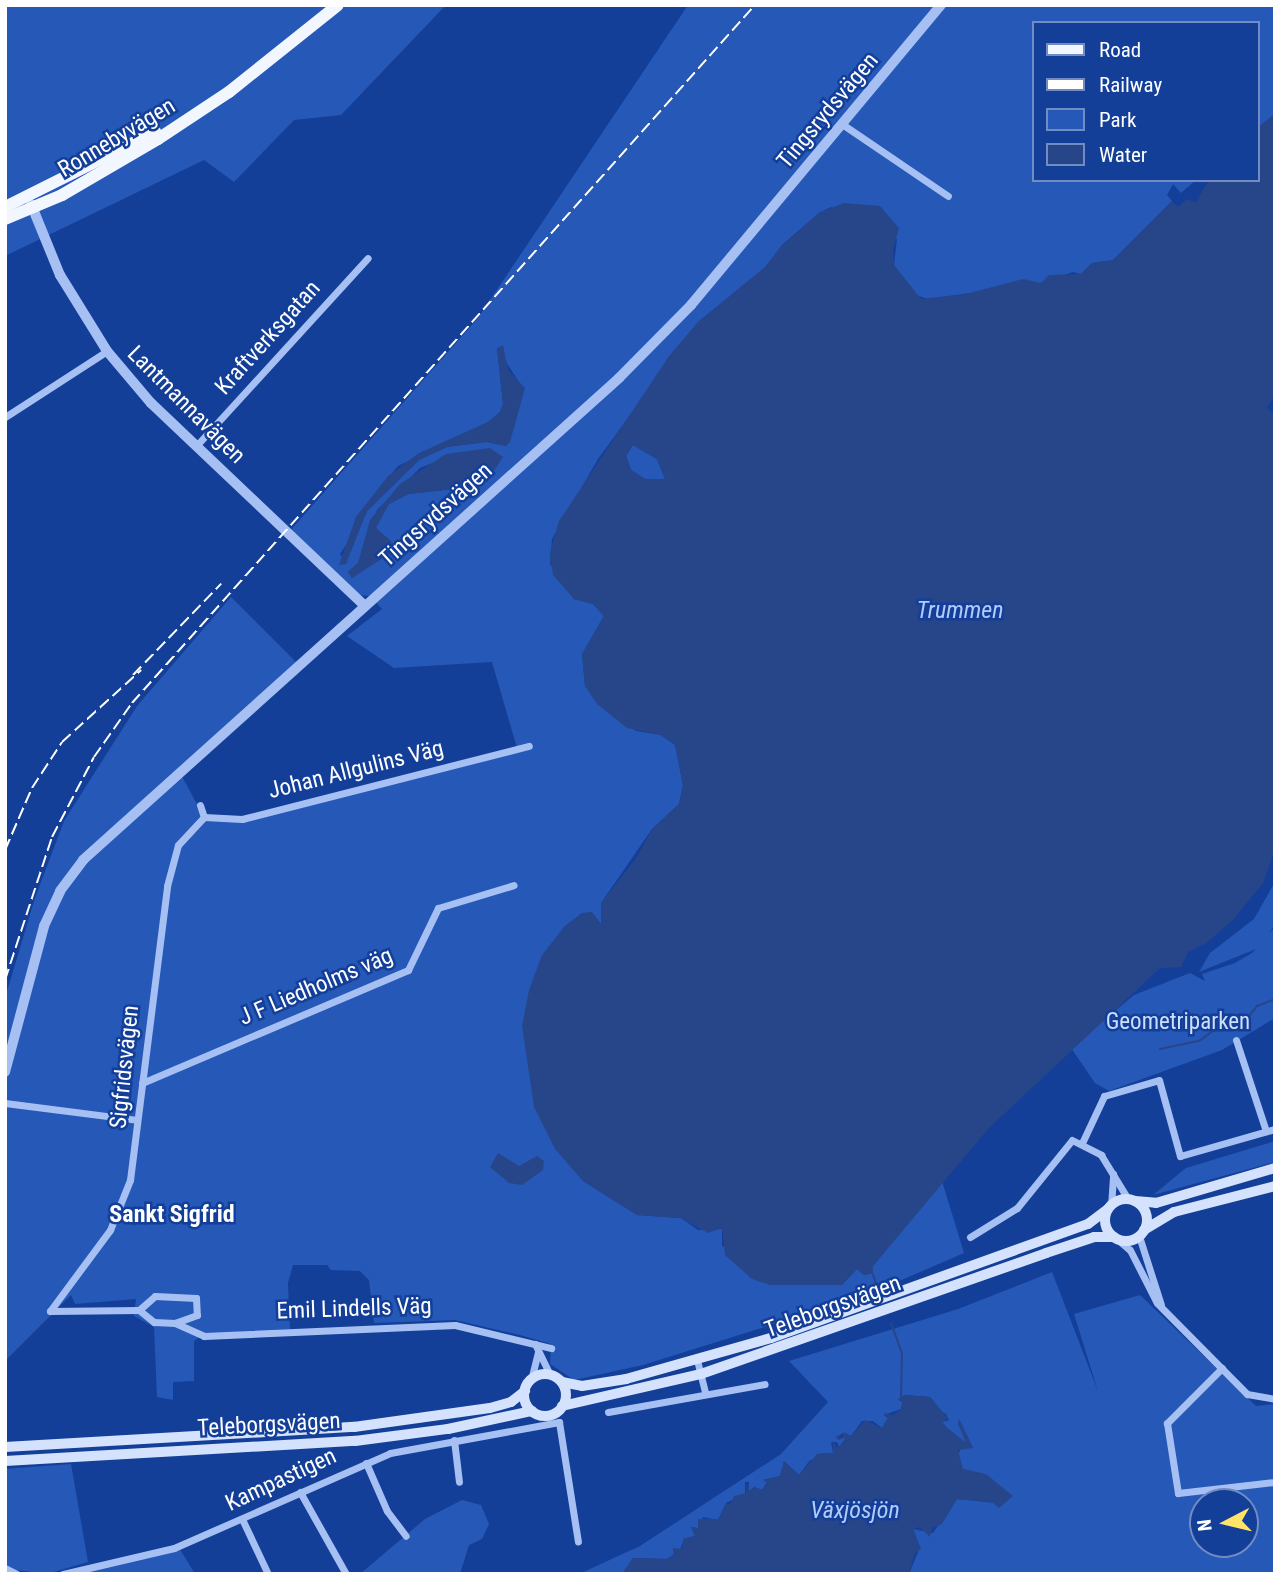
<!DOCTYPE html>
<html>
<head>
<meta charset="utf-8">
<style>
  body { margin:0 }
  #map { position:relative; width:1280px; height:1579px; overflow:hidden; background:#133f99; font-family:"Roboto Condensed",sans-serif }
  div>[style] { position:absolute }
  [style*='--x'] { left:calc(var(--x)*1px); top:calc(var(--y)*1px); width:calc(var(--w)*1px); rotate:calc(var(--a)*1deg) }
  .green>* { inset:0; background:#2658b7 }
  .water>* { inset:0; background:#27468a }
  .stream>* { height:2px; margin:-1px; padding:0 1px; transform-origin:1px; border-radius:1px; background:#27468a }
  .minor>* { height:7px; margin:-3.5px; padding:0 3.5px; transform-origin:3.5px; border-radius:3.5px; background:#a6c0f3 }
  .tertiary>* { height:10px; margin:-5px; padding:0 5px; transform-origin:5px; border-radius:5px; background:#a6c0f3 }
  .secondary>* { height:10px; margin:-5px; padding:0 5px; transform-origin:5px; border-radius:5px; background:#d5e2fd }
  .secondary>.ring { margin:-5px; padding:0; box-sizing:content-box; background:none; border:10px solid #d5e2fd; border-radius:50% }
  .primary>* { height:12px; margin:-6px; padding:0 6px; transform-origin:6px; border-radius:6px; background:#f2f6ff }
  .rail>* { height:2px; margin-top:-1px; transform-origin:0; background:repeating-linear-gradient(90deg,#fff 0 12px,transparent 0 17px) }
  span { translate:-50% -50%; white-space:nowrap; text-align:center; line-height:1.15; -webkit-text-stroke:5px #133f99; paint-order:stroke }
  .street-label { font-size:23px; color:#fff }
  .park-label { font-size:23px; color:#cedefd }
  .water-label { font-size:24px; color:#b2cbfa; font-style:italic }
  .neighbourhood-label { font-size:24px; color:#fff; font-weight:700 }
  .frame { position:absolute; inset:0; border:7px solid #fff; pointer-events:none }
  .legend { position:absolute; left:1032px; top:21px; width:228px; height:161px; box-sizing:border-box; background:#133f99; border:2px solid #718cc2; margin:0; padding:9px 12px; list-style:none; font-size:21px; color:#fff }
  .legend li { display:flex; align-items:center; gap:14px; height:35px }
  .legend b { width:35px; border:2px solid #718cc2 }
  .north { position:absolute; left:1189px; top:1488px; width:70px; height:70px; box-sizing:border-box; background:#133f99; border:2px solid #718cc2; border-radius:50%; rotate:263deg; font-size:19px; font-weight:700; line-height:28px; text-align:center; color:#fff }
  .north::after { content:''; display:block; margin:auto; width:24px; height:32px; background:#ffe468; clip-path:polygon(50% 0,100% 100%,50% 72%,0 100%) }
</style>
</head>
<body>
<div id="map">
  <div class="green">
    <div style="clip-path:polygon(5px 5px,446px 5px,341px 115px,294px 120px,234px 182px,204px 160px,5px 256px)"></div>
    <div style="clip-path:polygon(evenodd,688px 5px,1275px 5px,1275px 114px,1257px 128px,1257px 23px,1033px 23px,1033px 180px,1196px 180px,1181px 193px,1173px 184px,1167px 195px,1172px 201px,1113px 260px,1092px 263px,1081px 274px,1073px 272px,1041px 283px,928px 299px,916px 295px,894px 265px,897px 239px,831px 207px,819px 213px,782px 245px,766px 267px,698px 322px,598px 459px,552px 539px,550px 564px,574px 599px,593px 604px,604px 616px,582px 654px,585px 686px,636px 731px,661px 735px,675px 745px,683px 785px,679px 804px,652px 829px,601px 903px,601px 924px,592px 913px,582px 913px,564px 927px,583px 1181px,637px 1215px,681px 1218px,698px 1230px,722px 1229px,722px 1246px,841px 1285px,857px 1269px,864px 1275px,873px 1273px,873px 1266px,942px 1181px,964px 1253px,867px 1295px,643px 1365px,574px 1380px,550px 1364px,551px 1344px,520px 1335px,455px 1320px,374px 1323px,369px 1280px,360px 1271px,331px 1270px,327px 1265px,293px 1265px,288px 1283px,290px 1329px,204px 1334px,194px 1341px,194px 1381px,173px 1382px,173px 1400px,157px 1397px,154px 1327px,134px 1316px,136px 1299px,75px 1304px,71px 1295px,5px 1361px,5px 998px,35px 898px,64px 821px,137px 706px,231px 597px,298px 664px,179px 771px,204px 817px,242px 819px,517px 748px,492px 662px,394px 668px,347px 636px,382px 609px,370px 596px,357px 595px,289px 532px,478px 318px,688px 5px,497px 348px,517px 379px,519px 402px,506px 446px,486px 442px,447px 447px,419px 460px,367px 511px,345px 561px,340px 554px,354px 533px,356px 517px,398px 466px,488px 422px,500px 412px,503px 404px,497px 348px,688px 5px,458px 453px,494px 471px,462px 488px,408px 494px,389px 504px,377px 520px,376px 528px,386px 542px,352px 578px,348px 572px,358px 563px,377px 510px,420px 468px,458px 453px)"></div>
    <div style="clip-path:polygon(633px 445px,657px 459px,665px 479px,645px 479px,631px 470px,626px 456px)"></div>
    <div style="clip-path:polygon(1275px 882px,1275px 924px,1269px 933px,1275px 927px,1275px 1018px,1222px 1050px,1109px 1091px,1095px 1083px,1071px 1048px,1134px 995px,1190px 973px,1205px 981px,1202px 974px,1235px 963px,1252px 953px,1256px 949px,1199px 972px,1210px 953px,1254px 919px)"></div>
    <div style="clip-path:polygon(1275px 1141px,1275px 1162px,1153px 1195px,1186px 1168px)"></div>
    <div style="clip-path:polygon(evenodd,1052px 1272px,1098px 1391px,1074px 1314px,1140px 1295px,1256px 1406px,1275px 1404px,1275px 1574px,909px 1574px,920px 1547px,913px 1529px,933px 1533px,957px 1499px,996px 1503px,975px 1472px,963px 1469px,957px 1458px,961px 1448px,973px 1448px,959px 1419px,966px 1443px,947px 1428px,942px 1422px,949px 1420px,946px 1414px,934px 1407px,938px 1407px,930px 1397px,906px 1395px,898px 1400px,903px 1402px,901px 1409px,884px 1415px,888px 1418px,882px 1428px,873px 1421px,862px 1421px,851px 1436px,843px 1433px,837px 1437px,846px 1438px,839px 1447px,837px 1442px,831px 1442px,833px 1453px,817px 1454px,818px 1460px,810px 1460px,799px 1475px,784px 1461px,780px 1476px,763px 1480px,767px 1482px,762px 1490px,754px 1487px,749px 1492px,749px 1482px,745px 1482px,745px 1494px,726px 1503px,718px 1520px,703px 1517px,698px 1528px,691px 1527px,695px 1536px,684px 1539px,680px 1550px,673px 1549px,674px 1554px,667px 1559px,633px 1558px,622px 1574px,579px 1574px,640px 1546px,781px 1454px,828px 1402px,789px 1361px,958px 1309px,1052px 1272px,1203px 1502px,1245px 1502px,1245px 1544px,1203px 1544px,1203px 1502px)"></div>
    <div style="clip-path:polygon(71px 1464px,88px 1562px,47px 1574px,9px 1569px,5px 1566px,5px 1469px)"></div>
    <div style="clip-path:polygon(462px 1500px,481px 1505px,489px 1524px,482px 1539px,469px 1545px,460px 1574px,360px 1574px,425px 1519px)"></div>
    <div style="clip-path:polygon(178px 1546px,195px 1574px,63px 1574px)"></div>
  </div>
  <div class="water">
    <div style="clip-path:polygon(evenodd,1275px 114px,1275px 394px,1267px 408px,1275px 415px,1275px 850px,1263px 883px,1232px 921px,1206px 943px,1188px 952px,1181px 967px,1160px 968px,988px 1129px,873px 1266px,873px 1273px,864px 1275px,857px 1269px,842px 1285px,770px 1285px,752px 1279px,725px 1255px,722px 1228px,708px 1233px,681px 1218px,637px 1215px,583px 1181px,555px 1149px,534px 1107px,522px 1026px,529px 990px,542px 955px,564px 927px,582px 913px,592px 912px,601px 924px,601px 903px,637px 857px,652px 829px,679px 804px,683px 785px,675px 744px,661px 735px,627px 728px,597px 704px,585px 686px,582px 654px,604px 616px,593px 604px,574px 599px,553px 575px,550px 553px,559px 521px,669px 356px,698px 322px,765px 267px,782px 245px,819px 213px,844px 203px,880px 206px,899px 228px,893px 249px,894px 265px,921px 299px,966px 294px,1023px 279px,1041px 283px,1049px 275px,1081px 274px,1092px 263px,1113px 260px,1172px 201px,1178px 207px,1187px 199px,1196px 202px,1209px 180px,1257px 180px,1257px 128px,1275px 114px,633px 445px,657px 459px,665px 479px,645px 479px,631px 470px,626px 456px,633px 445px)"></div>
    <div style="clip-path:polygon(503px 345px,508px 370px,525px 388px,510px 442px,506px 446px,486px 442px,447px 447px,419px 460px,367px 511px,346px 564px,339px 565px,356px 517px,388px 476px,419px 453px,488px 422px,500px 412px,503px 404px,497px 348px)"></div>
    <div style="clip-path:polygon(490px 448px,503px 457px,494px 471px,462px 488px,408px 494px,389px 504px,376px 528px,391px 541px,394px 551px,352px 578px,348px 572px,358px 563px,370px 520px,400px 484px,446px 454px)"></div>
    <div style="clip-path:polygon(498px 1153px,519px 1166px,537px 1156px,544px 1161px,543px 1170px,522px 1185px,509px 1183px,490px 1167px)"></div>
    <div style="clip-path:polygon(904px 1395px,930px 1397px,948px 1418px,942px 1422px,947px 1428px,966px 1443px,958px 1424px,959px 1419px,973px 1448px,958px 1450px,963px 1469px,986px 1474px,1013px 1496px,999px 1508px,992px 1502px,957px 1499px,942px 1524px,932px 1528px,930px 1537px,920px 1527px,913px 1529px,921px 1549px,915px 1553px,909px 1574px,622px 1574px,633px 1558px,667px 1559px,674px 1554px,673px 1548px,682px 1549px,684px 1538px,695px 1536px,691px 1527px,698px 1528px,698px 1519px,719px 1519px,726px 1503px,730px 1505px,734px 1496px,746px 1493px,747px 1480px,749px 1491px,754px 1487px,763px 1490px,767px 1483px,763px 1480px,780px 1476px,784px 1461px,799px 1475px,817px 1454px,833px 1453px,833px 1440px,837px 1448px,844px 1442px,845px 1438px,838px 1440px,835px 1436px,842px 1437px,844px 1432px,851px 1436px,865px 1420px,882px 1428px,888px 1418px,884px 1413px,893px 1415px,901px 1409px,902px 1402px,898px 1399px)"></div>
  </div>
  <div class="stream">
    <div style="--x:1249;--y:1016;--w:13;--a:-51"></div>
    <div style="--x:1257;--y:1006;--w:19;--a:-21"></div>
    <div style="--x:1160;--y:1049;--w:40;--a:-12"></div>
    <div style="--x:1199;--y:1041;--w:19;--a:-36"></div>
    <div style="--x:873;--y:1274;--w:14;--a:73"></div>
    <div style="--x:891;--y:1323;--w:32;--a:70"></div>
    <div style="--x:902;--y:1353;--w:45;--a:91.3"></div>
  </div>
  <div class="minor">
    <div style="--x:842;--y:124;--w:128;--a:34.2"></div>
    <div style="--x:5;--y:417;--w:121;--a:-32.9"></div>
    <div style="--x:197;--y:445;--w:253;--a:-47.6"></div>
    <div style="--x:200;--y:805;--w:13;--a:72"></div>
    <div style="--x:204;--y:817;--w:38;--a:3"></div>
    <div style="--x:242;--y:819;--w:296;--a:-14.3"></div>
    <div style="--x:1236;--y:1040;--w:96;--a:71.8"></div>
    <div style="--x:142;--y:1083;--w:289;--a:-23"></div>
    <div style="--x:408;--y:970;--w:69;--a:-64.2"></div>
    <div style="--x:438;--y:908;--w:79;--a:-16.8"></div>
    <div style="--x:5;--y:1103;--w:133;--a:7.3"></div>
    <div style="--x:1082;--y:1143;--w:52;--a:-64.9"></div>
    <div style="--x:1104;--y:1096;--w:57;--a:-16.2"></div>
    <div style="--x:1159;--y:1080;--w:79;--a:74.6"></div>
    <div style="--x:1180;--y:1156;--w:99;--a:-15.9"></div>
    <div style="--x:1111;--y:1206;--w:32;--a:-86"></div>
    <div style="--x:1139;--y:1236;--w:72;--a:72.3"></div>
    <div style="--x:970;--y:1237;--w:55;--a:-31.7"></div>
    <div style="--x:1017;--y:1208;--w:87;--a:-51"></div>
    <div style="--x:1072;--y:1140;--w:33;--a:27"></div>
    <div style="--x:1101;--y:1155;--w:52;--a:58.5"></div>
    <div style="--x:1116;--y:1238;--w:18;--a:41"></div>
    <div style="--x:1130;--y:1250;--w:59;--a:63"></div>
    <div style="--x:1157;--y:1303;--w:128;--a:45.3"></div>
    <div style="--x:1247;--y:1394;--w:28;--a:10"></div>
    <div style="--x:139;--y:1310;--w:21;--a:-41"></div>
    <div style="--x:155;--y:1296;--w:41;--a:2.8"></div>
    <div style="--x:196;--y:1298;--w:17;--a:87"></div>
    <div style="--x:197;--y:1315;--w:23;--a:160"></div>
    <div style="--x:50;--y:1311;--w:101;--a:-53.5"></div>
    <div style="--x:110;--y:1230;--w:54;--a:-68.2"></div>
    <div style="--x:130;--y:1180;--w:296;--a:-82.8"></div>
    <div style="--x:167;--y:886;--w:42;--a:-75"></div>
    <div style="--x:178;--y:845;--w:38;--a:-47"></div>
    <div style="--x:50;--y:1311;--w:89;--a:-0.6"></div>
    <div style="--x:139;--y:1310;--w:19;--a:39"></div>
    <div style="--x:154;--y:1322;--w:21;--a:3"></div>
    <div style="--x:175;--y:1323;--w:32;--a:24"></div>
    <div style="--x:204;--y:1336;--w:251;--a:-2.5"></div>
    <div style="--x:455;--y:1325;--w:99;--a:13.5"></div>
    <div style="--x:535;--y:1344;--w:34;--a:64"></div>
    <div style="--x:697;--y:1360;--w:33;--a:76"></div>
    <div style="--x:1222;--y:1368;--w:78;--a:135"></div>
    <div style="--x:1167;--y:1423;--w:71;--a:81.1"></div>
    <div style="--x:1178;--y:1493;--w:98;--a:-6.5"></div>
    <div style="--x:531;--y:1380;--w:29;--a:-76"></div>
    <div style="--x:608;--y:1412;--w:159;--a:-10.1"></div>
    <div style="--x:454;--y:1440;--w:42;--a:83.2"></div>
    <div style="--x:366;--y:1463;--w:52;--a:66.4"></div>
    <div style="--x:387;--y:1511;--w:31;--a:53"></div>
    <div style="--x:300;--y:1492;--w:94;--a:60.7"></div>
    <div style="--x:242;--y:1519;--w:61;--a:64.7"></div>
    <div style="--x:5;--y:1568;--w:13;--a:27"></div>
    <div style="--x:63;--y:1574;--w:114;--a:-13.2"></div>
    <div style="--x:174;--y:1548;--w:236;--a:-23.7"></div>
    <div style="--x:390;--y:1453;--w:172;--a:-10.4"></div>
    <div style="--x:559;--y:1422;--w:121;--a:81"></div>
  </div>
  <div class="tertiary">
    <div style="--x:31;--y:204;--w:77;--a:67.8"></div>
    <div style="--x:60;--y:275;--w:89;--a:58.3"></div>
    <div style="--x:107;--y:351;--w:68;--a:49.8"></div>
    <div style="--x:151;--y:403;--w:294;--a:43.5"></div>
    <div style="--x:5;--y:1072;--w:151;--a:-75"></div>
    <div style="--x:44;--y:926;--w:38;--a:-65"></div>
    <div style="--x:60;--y:891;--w:39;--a:-53"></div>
    <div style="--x:83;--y:860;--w:721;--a:-41.96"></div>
    <div style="--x:619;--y:378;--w:103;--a:-45.4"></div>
    <div style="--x:691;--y:305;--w:391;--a:-50.2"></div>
  </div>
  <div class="secondary">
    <div class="ring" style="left:1105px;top:1199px;width:32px;height:32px"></div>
    <div style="--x:1135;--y:1201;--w:21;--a:5"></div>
    <div style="--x:1156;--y:1203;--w:124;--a:-16.4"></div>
    <div style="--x:1144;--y:1230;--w:35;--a:-31"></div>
    <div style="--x:1174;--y:1212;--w:104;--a:-14.4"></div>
    <div class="ring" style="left:524px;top:1374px;width:32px;height:32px"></div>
    <div style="--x:562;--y:1382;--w:20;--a:11"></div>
    <div style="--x:582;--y:1386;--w:45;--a:-9"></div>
    <div style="--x:626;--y:1379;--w:151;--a:-15.8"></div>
    <div style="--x:771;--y:1338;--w:337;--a:-19.8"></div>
    <div style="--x:1088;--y:1224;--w:25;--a:-37"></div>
    <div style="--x:562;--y:1406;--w:143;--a:-13"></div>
    <div style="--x:701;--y:1374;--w:366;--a:-19.3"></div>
    <div style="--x:1046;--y:1253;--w:51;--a:-18.4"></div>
    <div style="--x:1094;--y:1237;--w:20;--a:0"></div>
    <div style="--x:5;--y:1447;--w:350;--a:-3.3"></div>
    <div style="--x:354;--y:1427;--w:137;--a:-8"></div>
    <div style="--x:490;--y:1408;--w:22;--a:-16"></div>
    <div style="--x:511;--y:1402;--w:18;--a:-38"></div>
    <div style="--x:5;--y:1461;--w:351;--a:-3.3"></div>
    <div style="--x:355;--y:1441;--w:94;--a:-7.4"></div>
    <div style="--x:448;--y:1429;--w:86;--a:-12.1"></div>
  </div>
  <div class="primary">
    <div style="--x:5;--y:207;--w:168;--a:-26.6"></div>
    <div style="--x:5;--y:219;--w:62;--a:-22.8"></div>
    <div style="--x:62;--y:195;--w:111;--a:-30.3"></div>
    <div style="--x:158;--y:139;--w:85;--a:-33.5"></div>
    <div style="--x:229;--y:92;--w:139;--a:-38.6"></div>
  </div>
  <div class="rail">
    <div style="--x:133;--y:675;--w:127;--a:-46"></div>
    <div style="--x:5;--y:850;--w:68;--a:-66.5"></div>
    <div style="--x:32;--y:788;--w:55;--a:-56.9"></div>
    <div style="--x:62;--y:742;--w:107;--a:-42.3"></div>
    <div style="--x:5;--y:980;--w:151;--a:-71.8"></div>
    <div style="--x:52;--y:837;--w:90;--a:-62.3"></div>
    <div style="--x:94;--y:757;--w:66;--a:-54.9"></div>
    <div style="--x:132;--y:703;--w:936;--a:-48.25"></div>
  </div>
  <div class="street-label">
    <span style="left:828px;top:111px;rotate:-50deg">Tingsrydsvägen</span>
    <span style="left:117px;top:138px;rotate:-31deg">Ronnebyvägen</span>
    <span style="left:268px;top:338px;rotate:-48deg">Kraftverksgatan</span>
    <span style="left:186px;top:405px;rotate:45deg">Lantmannavägen</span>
    <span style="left:436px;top:515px;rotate:-42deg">Tingsrydsvägen</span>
    <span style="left:356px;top:770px;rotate:-14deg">Johan Allgulins Väg</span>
    <span style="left:316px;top:987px;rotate:-23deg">J F Liedholms väg</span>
    <span style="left:125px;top:1067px;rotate:-84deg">Sigfridsvägen</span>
    <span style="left:833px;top:1307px;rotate:-20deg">Teleborgsvägen</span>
    <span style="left:354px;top:1309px;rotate:-2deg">Emil Lindells Väg</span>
    <span style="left:269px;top:1425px;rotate:-3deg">Teleborgsvägen</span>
    <span style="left:281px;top:1480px;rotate:-25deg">Kampastigen</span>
  </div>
  <div class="park-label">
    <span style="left:1178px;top:1022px">Geometriparken</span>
  </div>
  <div class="water-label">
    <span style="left:960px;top:611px">Trummen</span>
    <span style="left:855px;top:1511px">Växjösjön</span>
  </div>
  <div class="neighbourhood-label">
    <span style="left:172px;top:1215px">Sankt Sigfrid</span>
  </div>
  <div class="frame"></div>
  <ul class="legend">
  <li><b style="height:9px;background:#f2f6ff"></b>Road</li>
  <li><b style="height:9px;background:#fff"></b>Railway</li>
  <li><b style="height:19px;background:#2658b7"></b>Park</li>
  <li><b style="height:19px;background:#27468a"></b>Water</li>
  </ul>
  <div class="north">N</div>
</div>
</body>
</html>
